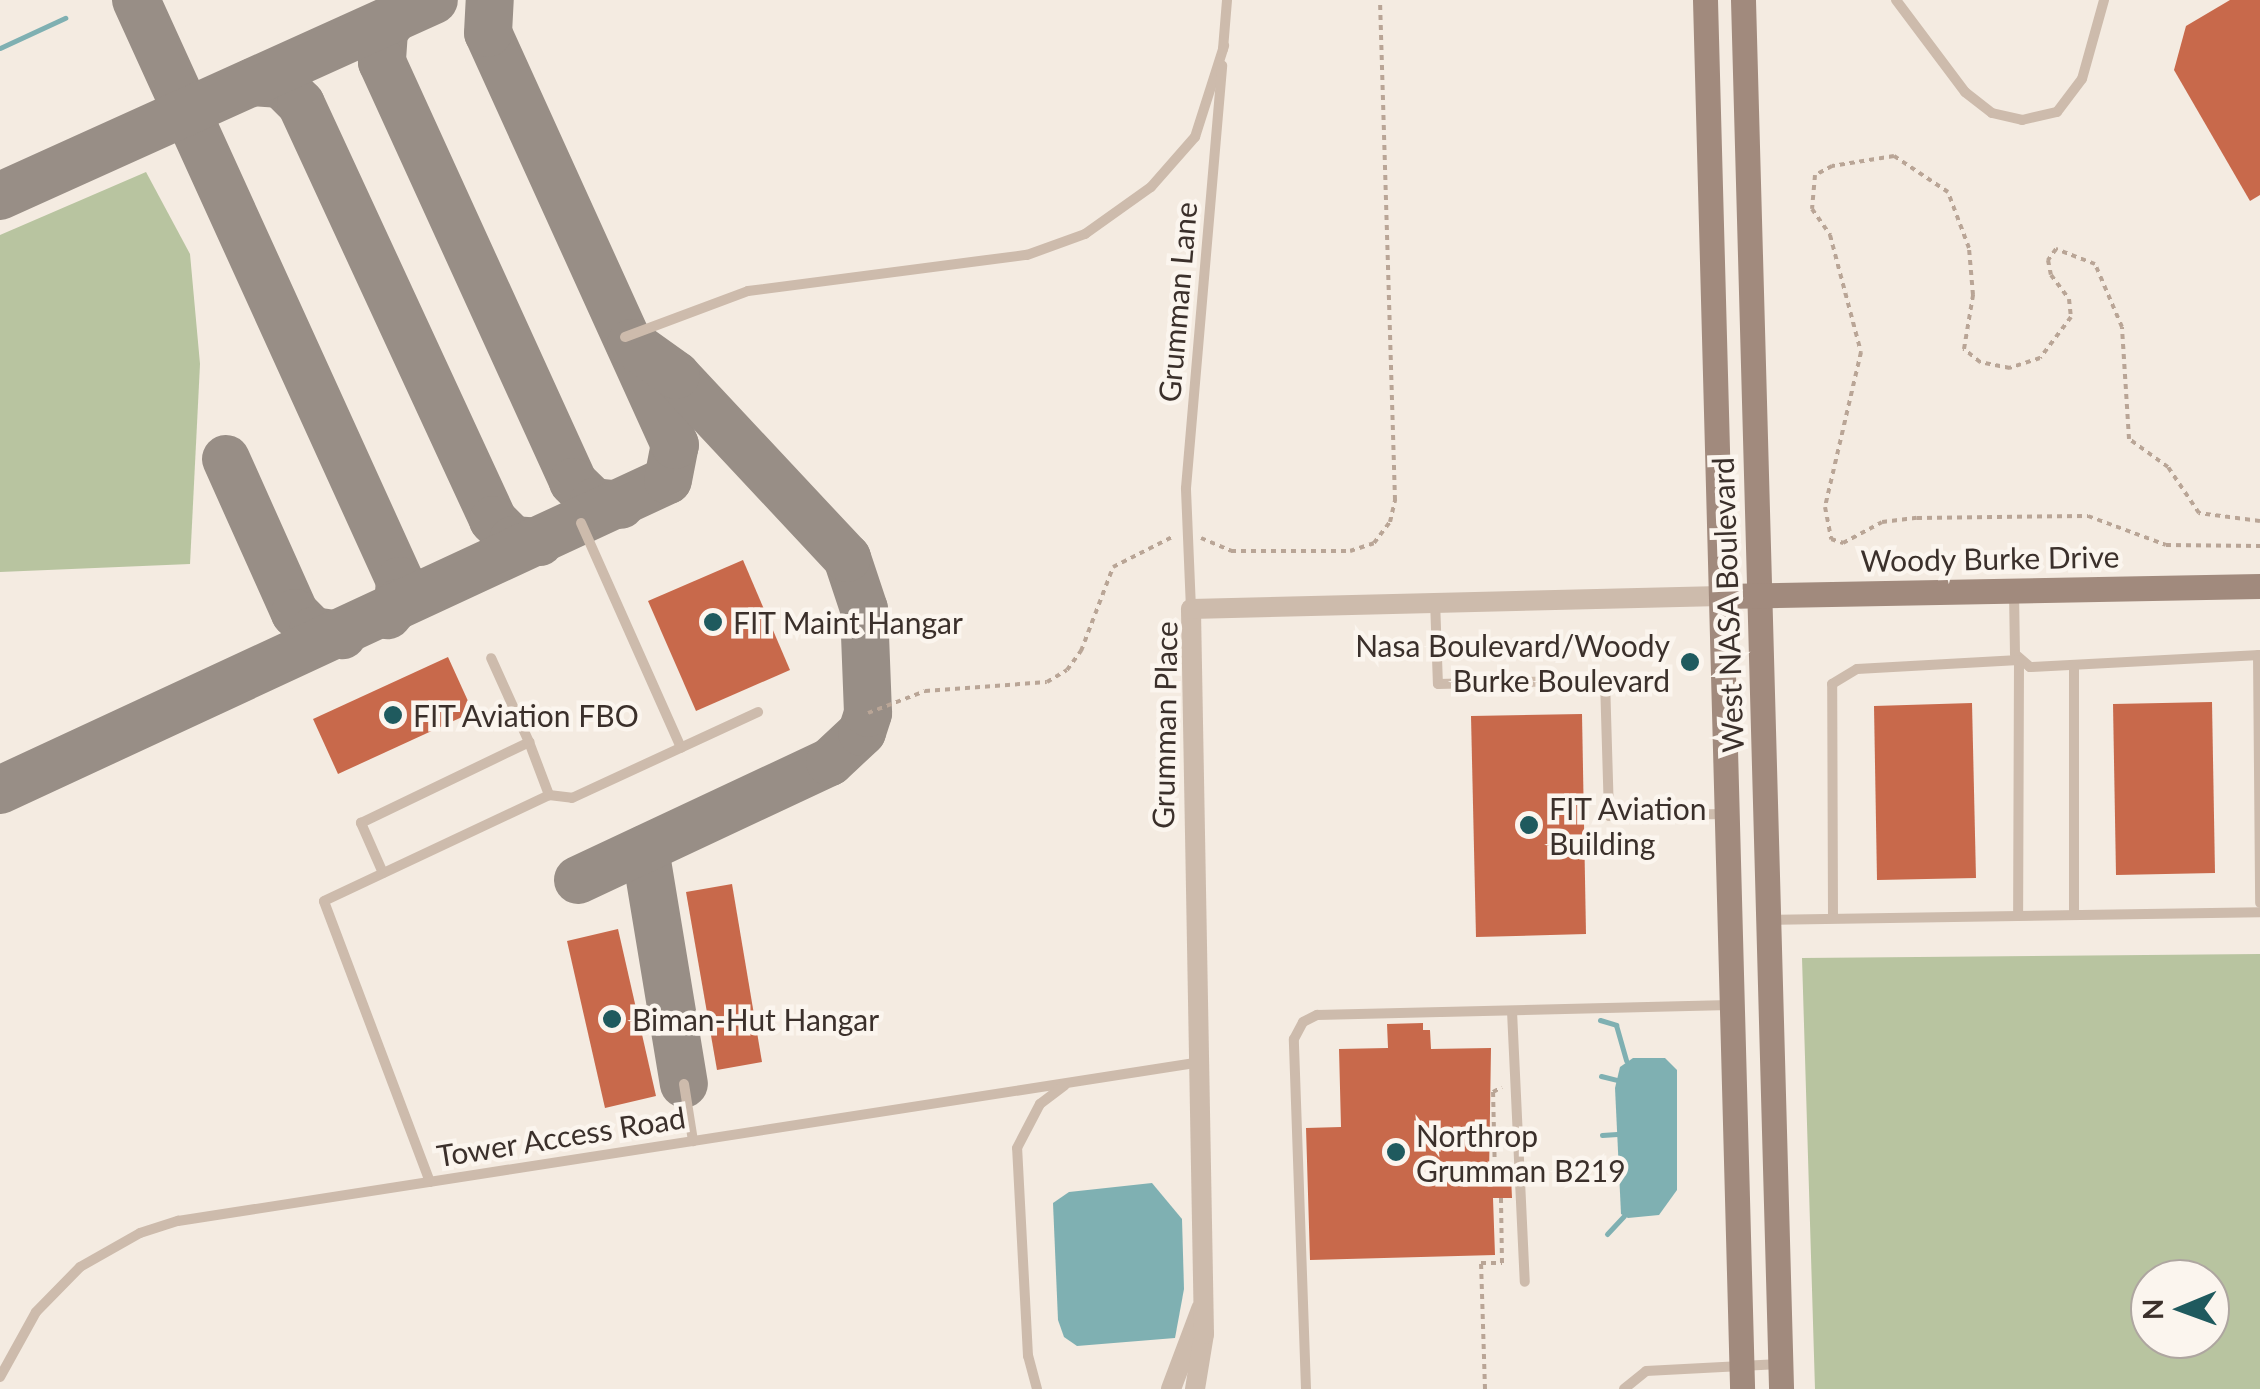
<!DOCTYPE html>
<html>
<head>
<meta charset="utf-8">
<style>
  body { margin:0 }
  #map { position:relative; width:2260px; height:1389px; overflow:hidden; background:#f4ebe1; font-family:Lato,sans-serif }
  div>[style] { position:absolute }
  [style*='--x'] { left:calc(var(--x)*1px); top:calc(var(--y)*1px); width:calc(var(--w)*1px); rotate:calc(var(--a)*1deg) }
  .green>* { inset:0; background:#b8c4a0 }
  .water>* { inset:0; background:#7fb0b2 }
  .stream>* { height:5px; margin:-2.5px; padding:0 2.5px; transform-origin:2.5px; border-radius:2.5px; background:#7fb0b2 }
  .taxiway>* { height:48px; margin:-24px; padding:0 24px; transform-origin:24px; border-radius:24px; background:#988e86 }
  .building>* { inset:0; background:#c8694b }
  .path>* { height:4px; margin-top:-2px; transform-origin:0; background:repeating-linear-gradient(90deg,#b9a596 0 5px,transparent 0 10px) }
  .lane>* { height:10px; margin:-5px; padding:0 5px; transform-origin:5px; border-radius:5px; background:#cdbbac }
  .street>* { height:20px; margin:-10px; padding:0 10px; transform-origin:10px; border-radius:10px; background:#cdbbac }
  .secondary>* { height:25px; margin:-12.5px; padding:0 12.5px; transform-origin:12.5px; border-radius:12.5px; background:#a18a7d }
  .dots>* { width:28px; height:28px; translate:-50% -50%; box-sizing:border-box; border:5px solid #fbf5ee; border-radius:50% }
  span { translate:-50% -50%; white-space:nowrap; text-align:center; line-height:1.15; -webkit-text-stroke:9px #fbf5ee; paint-order:stroke }
  .street-label { font-size:30px; color:#3b302b }
  .poi-label { font-size:30px; color:#3b302b }
  .left { translate:0 -50%; text-align:left }
  .right { translate:-100% -50%; text-align:right }
  .north { position:absolute; left:2130px; top:1259px; width:100px; height:100px; box-sizing:border-box; background:#fbf5ee; border:2px solid #aea6a0; border-radius:50%; rotate:269deg; font-size:28px; font-weight:700; line-height:40px; text-align:center; color:#3b302b }
  .north::after { content:''; display:block; margin:auto; width:35px; height:45px; background:#1f5a5e; clip-path:polygon(50% 0,100% 100%,50% 72%,0 100%) }
</style>
</head>
<body>
<div id="map">
  <div class="green">
    <div style="clip-path:polygon(146px 172px,190px 254px,200px 364px,190px 564px,0 572px,0 235px)"></div>
    <div style="clip-path:polygon(evenodd,2260px 954px,2260px 1389px,1815px 1389px,1802px 958px,2260px 954px,2210px 1279px,2210px 1339px,2150px 1339px,2150px 1279px,2210px 1279px)"></div>
  </div>
  <div class="water">
    <div style="clip-path:polygon(1633px 1058px,1665px 1058px,1677px 1070px,1677px 1190px,1659px 1215px,1628px 1218px,1621px 1214px,1615px 1088px,1620px 1067px)"></div>
    <div style="clip-path:polygon(1152px 1183px,1182px 1219px,1184px 1289px,1175px 1338px,1077px 1346px,1064px 1337px,1058px 1320px,1053px 1203px,1069px 1192px)"></div>
  </div>
  <div class="stream">
    <div style="--x:0;--y:48;--w:72;--a:-24.8"></div>
    <div style="--x:1600;--y:1020;--w:17;--a:17"></div>
    <div style="--x:1616;--y:1025;--w:37;--a:74"></div>
    <div style="--x:1601;--y:1076;--w:16;--a:14"></div>
    <div style="--x:1602;--y:1135;--w:15;--a:-4"></div>
    <div style="--x:1607;--y:1234;--w:25;--a:-47"></div>
  </div>
  <div class="taxiway">
    <div style="--x:136;--y:0;--w:638;--a:65.56"></div>
    <div style="--x:400;--y:581;--w:22;--a:95"></div>
    <div style="--x:398;--y:603;--w:16;--a:130"></div>
    <div style="--x:395;--y:17;--w:18;--a:128"></div>
    <div style="--x:384;--y:31;--w:31;--a:94"></div>
    <div style="--x:382;--y:62;--w:461;--a:65.5"></div>
    <div style="--x:573;--y:482;--w:29;--a:44"></div>
    <div style="--x:594;--y:502;--w:27;--a:6"></div>
    <div style="--x:253;--y:82;--w:28;--a:4"></div>
    <div style="--x:281;--y:84;--w:28;--a:45"></div>
    <div style="--x:301;--y:104;--w:458;--a:65.2"></div>
    <div style="--x:493;--y:520;--w:28;--a:45"></div>
    <div style="--x:513;--y:540;--w:27;--a:4"></div>
    <div style="--x:0;--y:196;--w:476;--a:-24.3"></div>
    <div style="--x:226;--y:459;--w:169;--a:65.9"></div>
    <div style="--x:295;--y:613;--w:25;--a:45"></div>
    <div style="--x:313;--y:631;--w:30;--a:8"></div>
    <div style="--x:0;--y:790;--w:736;--a:-24.89"></div>
    <div style="--x:668;--y:480;--w:36;--a:-79"></div>
    <div style="--x:675;--y:445;--w:452;--a:-114.4"></div>
    <div style="--x:488;--y:33;--w:33;--a:-87"></div>
    <div style="--x:645;--y:849;--w:238;--a:80.6"></div>
    <div style="--x:578;--y:880;--w:278;--a:-25.1"></div>
    <div style="--x:830;--y:762;--w:44;--a:-43.2"></div>
    <div style="--x:862;--y:732;--w:20;--a:-72"></div>
    <div style="--x:868;--y:713;--w:104;--a:-92.2"></div>
    <div style="--x:864;--y:609;--w:54;--a:-108.4"></div>
    <div style="--x:847;--y:558;--w:250;--a:-133.1"></div>
    <div style="--x:676;--y:375;--w:55;--a:-144.6"></div>
  </div>
  <div class="building">
    <div style="clip-path:polygon(2230px 0,2260px 0,2260px 195px,2250px 201px,2174px 70px,2186px 26px)"></div>
    <div style="clip-path:polygon(743px 560px,790px 670px,696px 711px,648px 601px)"></div>
    <div style="clip-path:polygon(448px 657px,473px 712px,338px 774px,313px 719px)"></div>
    <div style="clip-path:polygon(2212px 702px,2215px 873px,2116px 875px,2113px 704px)"></div>
    <div style="clip-path:polygon(1972px 703px,1976px 878px,1877px 880px,1874px 706px)"></div>
    <div style="clip-path:polygon(1582px 714px,1586px 934px,1476px 937px,1471px 716px)"></div>
    <div style="clip-path:polygon(732px 884px,762px 1062px,717px 1070px,686px 892px)"></div>
    <div style="clip-path:polygon(618px 929px,656px 1096px,605px 1108px,567px 941px)"></div>
    <div style="clip-path:polygon(1423px 1023px,1423px 1030px,1430px 1030px,1431px 1049px,1491px 1048px,1489px 1177px,1511px 1176px,1512px 1198px,1493px 1198px,1495px 1255px,1310px 1260px,1306px 1128px,1341px 1127px,1339px 1049px,1388px 1048px,1387px 1024px)"></div>
  </div>
  <div class="path">
    <div style="--x:2260;--y:521;--w:62;--a:-172.5"></div>
    <div style="--x:2199;--y:513;--w:55;--a:-124"></div>
    <div style="--x:2168;--y:467;--w:48;--a:-144.3"></div>
    <div style="--x:2129;--y:439;--w:112;--a:-93.6"></div>
    <div style="--x:2122;--y:327;--w:69;--a:-113.2"></div>
    <div style="--x:2095;--y:264;--w:42;--a:-159"></div>
    <div style="--x:2056;--y:249;--w:14;--a:126"></div>
    <div style="--x:2048;--y:260;--w:15;--a:79"></div>
    <div style="--x:2051;--y:275;--w:30;--a:53"></div>
    <div style="--x:2069;--y:299;--w:18;--a:84"></div>
    <div style="--x:2071;--y:317;--w:51;--a:127.1"></div>
    <div style="--x:2040;--y:358;--w:32;--a:162"></div>
    <div style="--x:2010;--y:368;--w:31;--a:-169"></div>
    <div style="--x:1980;--y:362;--w:21;--a:-141"></div>
    <div style="--x:1964;--y:349;--w:55;--a:-80.5"></div>
    <div style="--x:1973;--y:295;--w:47;--a:-94.9"></div>
    <div style="--x:1969;--y:248;--w:60;--a:-110.6"></div>
    <div style="--x:1948;--y:192;--w:65;--a:-146.3"></div>
    <div style="--x:1894;--y:156;--w:63;--a:170.8"></div>
    <div style="--x:1832;--y:166;--w:19;--a:152"></div>
    <div style="--x:1815;--y:175;--w:34;--a:95"></div>
    <div style="--x:1812;--y:209;--w:32;--a:55"></div>
    <div style="--x:1830;--y:235;--w:121;--a:75.2"></div>
    <div style="--x:1861;--y:352;--w:159;--a:103.1"></div>
    <div style="--x:1825;--y:507;--w:33;--a:79"></div>
    <div style="--x:1831;--y:539;--w:13;--a:18"></div>
    <div style="--x:1843;--y:543;--w:44;--a:-28.3"></div>
    <div style="--x:1882;--y:522;--w:35;--a:-7"></div>
    <div style="--x:1917;--y:518;--w:171;--a:-0.7"></div>
    <div style="--x:2088;--y:516;--w:83;--a:20.4"></div>
    <div style="--x:2166;--y:545;--w:94;--a:0.6"></div>
    <div style="--x:1201;--y:538;--w:33;--a:23"></div>
    <div style="--x:1231;--y:551;--w:119;--a:0"></div>
    <div style="--x:1350;--y:551;--w:25;--a:-18"></div>
    <div style="--x:1374;--y:543;--w:26;--a:-53"></div>
    <div style="--x:1390;--y:522;--w:23;--a:-77"></div>
    <div style="--x:1395;--y:500;--w:500;--a:-91.72"></div>
    <div style="--x:868;--y:713;--w:61;--a:-21.1"></div>
    <div style="--x:925;--y:691;--w:122;--a:-4.2"></div>
    <div style="--x:1047;--y:682;--w:23;--a:-31"></div>
    <div style="--x:1067;--y:670;--w:24;--a:-54"></div>
    <div style="--x:1081;--y:651;--w:90;--a:-69.1"></div>
    <div style="--x:1113;--y:567;--w:68;--a:-26.9"></div>
    <div style="--x:1495;--y:1177;--w:85;--a:-91.3"></div>
    <div style="--x:1493;--y:1092;--w:10;--a:-29"></div>
    <div style="--x:1485;--y:1389;--w:126;--a:-91.8"></div>
    <div style="--x:1481;--y:1263;--w:21;--a:0"></div>
    <div style="--x:1502;--y:1263;--w:65;--a:-90.9"></div>
  </div>
  <div class="lane">
    <div style="--x:1896;--y:0;--w:115;--a:53.1"></div>
    <div style="--x:1965;--y:92;--w:34;--a:38"></div>
    <div style="--x:1992;--y:113;--w:31;--a:13"></div>
    <div style="--x:2022;--y:120;--w:36;--a:-13"></div>
    <div style="--x:2057;--y:112;--w:41;--a:-52.9"></div>
    <div style="--x:2082;--y:79;--w:82;--a:-74.4"></div>
    <div style="--x:1223;--y:49;--w:49;--a:-85.3"></div>
    <div style="--x:625;--y:337;--w:131;--a:-20.5"></div>
    <div style="--x:748;--y:291;--w:281;--a:-7.4"></div>
    <div style="--x:1027;--y:255;--w:62;--a:-19.9"></div>
    <div style="--x:1085;--y:234;--w:81;--a:-35.5"></div>
    <div style="--x:1151;--y:187;--w:67;--a:-48.7"></div>
    <div style="--x:1195;--y:137;--w:96;--a:-72.3"></div>
    <div style="--x:581;--y:523;--w:246;--a:66"></div>
    <div style="--x:2014;--y:591;--w:63;--a:89.1"></div>
    <div style="--x:2015;--y:654;--w:20;--a:41"></div>
    <div style="--x:2030;--y:667;--w:230;--a:-3"></div>
    <div style="--x:1435;--y:600;--w:84;--a:88"></div>
    <div style="--x:1438;--y:684;--w:167;--a:-1.4"></div>
    <div style="--x:1605;--y:680;--w:136;--a:88.3"></div>
    <div style="--x:1609;--y:816;--w:116;--a:-1"></div>
    <div style="--x:1191;--y:609;--w:121;--a:-92.4"></div>
    <div style="--x:1186;--y:488;--w:424;--a:-85.1"></div>
    <div style="--x:2258;--y:655;--w:248;--a:89.5"></div>
    <div style="--x:2074;--y:665;--w:248;--a:90"></div>
    <div style="--x:529;--y:742;--w:57;--a:69.3"></div>
    <div style="--x:383;--y:873;--w:55;--a:-113.7"></div>
    <div style="--x:361;--y:823;--w:187;--a:-25.7"></div>
    <div style="--x:529;--y:742;--w:92;--a:-114.3"></div>
    <div style="--x:1833;--y:918;--w:234;--a:-90.2"></div>
    <div style="--x:1832;--y:684;--w:29;--a:-31"></div>
    <div style="--x:1857;--y:669;--w:162;--a:-3.2"></div>
    <div style="--x:2019;--y:660;--w:254;--a:90.2"></div>
    <div style="--x:1769;--y:920;--w:491;--a:-0.9"></div>
    <div style="--x:1512;--y:1011;--w:271;--a:87.3"></div>
    <div style="--x:684;--y:1084;--w:58;--a:81"></div>
    <div style="--x:430;--y:1182;--w:300;--a:-110.7"></div>
    <div style="--x:324;--y:901;--w:249;--a:-25.2"></div>
    <div style="--x:549;--y:795;--w:23;--a:7"></div>
    <div style="--x:572;--y:798;--w:205;--a:-24.8"></div>
    <div style="--x:0;--y:1377;--w:74;--a:-61"></div>
    <div style="--x:36;--y:1312;--w:63;--a:-45.6"></div>
    <div style="--x:80;--y:1267;--w:69;--a:-29.5"></div>
    <div style="--x:140;--y:1233;--w:40;--a:-18"></div>
    <div style="--x:178;--y:1221;--w:1029;--a:-8.83"></div>
    <div style="--x:1037;--y:1389;--w:34;--a:-105"></div>
    <div style="--x:1028;--y:1356;--w:208;--a:-93"></div>
    <div style="--x:1017;--y:1148;--w:50;--a:-62.4"></div>
    <div style="--x:1040;--y:1104;--w:31;--a:-37"></div>
    <div style="--x:1306;--y:1389;--w:350;--a:-92"></div>
    <div style="--x:1294;--y:1039;--w:19;--a:-62"></div>
    <div style="--x:1303;--y:1022;--w:16;--a:-27"></div>
    <div style="--x:1317;--y:1015;--w:413;--a:-1.4"></div>
    <div style="--x:1624;--y:1389;--w:28;--a:-39"></div>
    <div style="--x:1646;--y:1371;--w:134;--a:-3"></div>
  </div>
  <div class="street">
    <div style="--x:1171;--y:1389;--w:85;--a:-69.4"></div>
    <div style="--x:1195;--y:1389;--w:56;--a:-80.7"></div>
    <div style="--x:1204;--y:1334;--w:725;--a:-91.03"></div>
    <div style="--x:1191;--y:609;--w:530;--a:-1.41"></div>
  </div>
  <div class="secondary">
    <div style="--x:1705;--y:0;--w:1389;--a:88.47"></div>
    <div style="--x:1743;--y:0;--w:1390;--a:88.43"></div>
    <div style="--x:1721;--y:596;--w:539;--a:-1.06"></div>
  </div>
  <div class="dots">
    <div style="left:713px;top:622px;background:#1f5a5e"></div>
    <div style="left:1690px;top:662px;background:#1f5a5e"></div>
    <div style="left:393px;top:715px;background:#1f5a5e"></div>
    <div style="left:1529px;top:825px;background:#1f5a5e"></div>
    <div style="left:612px;top:1019px;background:#1f5a5e"></div>
    <div style="left:1396px;top:1152px;background:#1f5a5e"></div>
  </div>
  <div class="street-label">
    <span style="left:1177px;top:302px;rotate:-85deg">Grumman Lane</span>
    <span style="left:1990px;top:558px;rotate:-1deg">Woody Burke Drive</span>
    <span style="left:1727px;top:605px;rotate:-92deg">West NASA Boulevard</span>
    <span style="left:1164px;top:725px;rotate:-89deg">Grumman Place</span>
    <span style="left:561px;top:1136px;rotate:-9deg">Tower Access Road</span>
  </div>
  <div class="poi-label">
    <span class="left" style="left:733px;top:622px">FIT Maint Hangar</span>
    <span class="right" style="left:1670px;top:662px">Nasa Boulevard/Woody<br>Burke Boulevard</span>
    <span class="left" style="left:413px;top:715px">FIT Aviation FBO</span>
    <span class="left" style="left:1549px;top:825px">FIT Aviation<br>Building</span>
    <span class="left" style="left:632px;top:1019px">Biman-Hut Hangar</span>
    <span class="left" style="left:1416px;top:1152px">Northrop<br>Grumman B219</span>
  </div>
  <div class="north">N</div>
</div>
</body>
</html>
